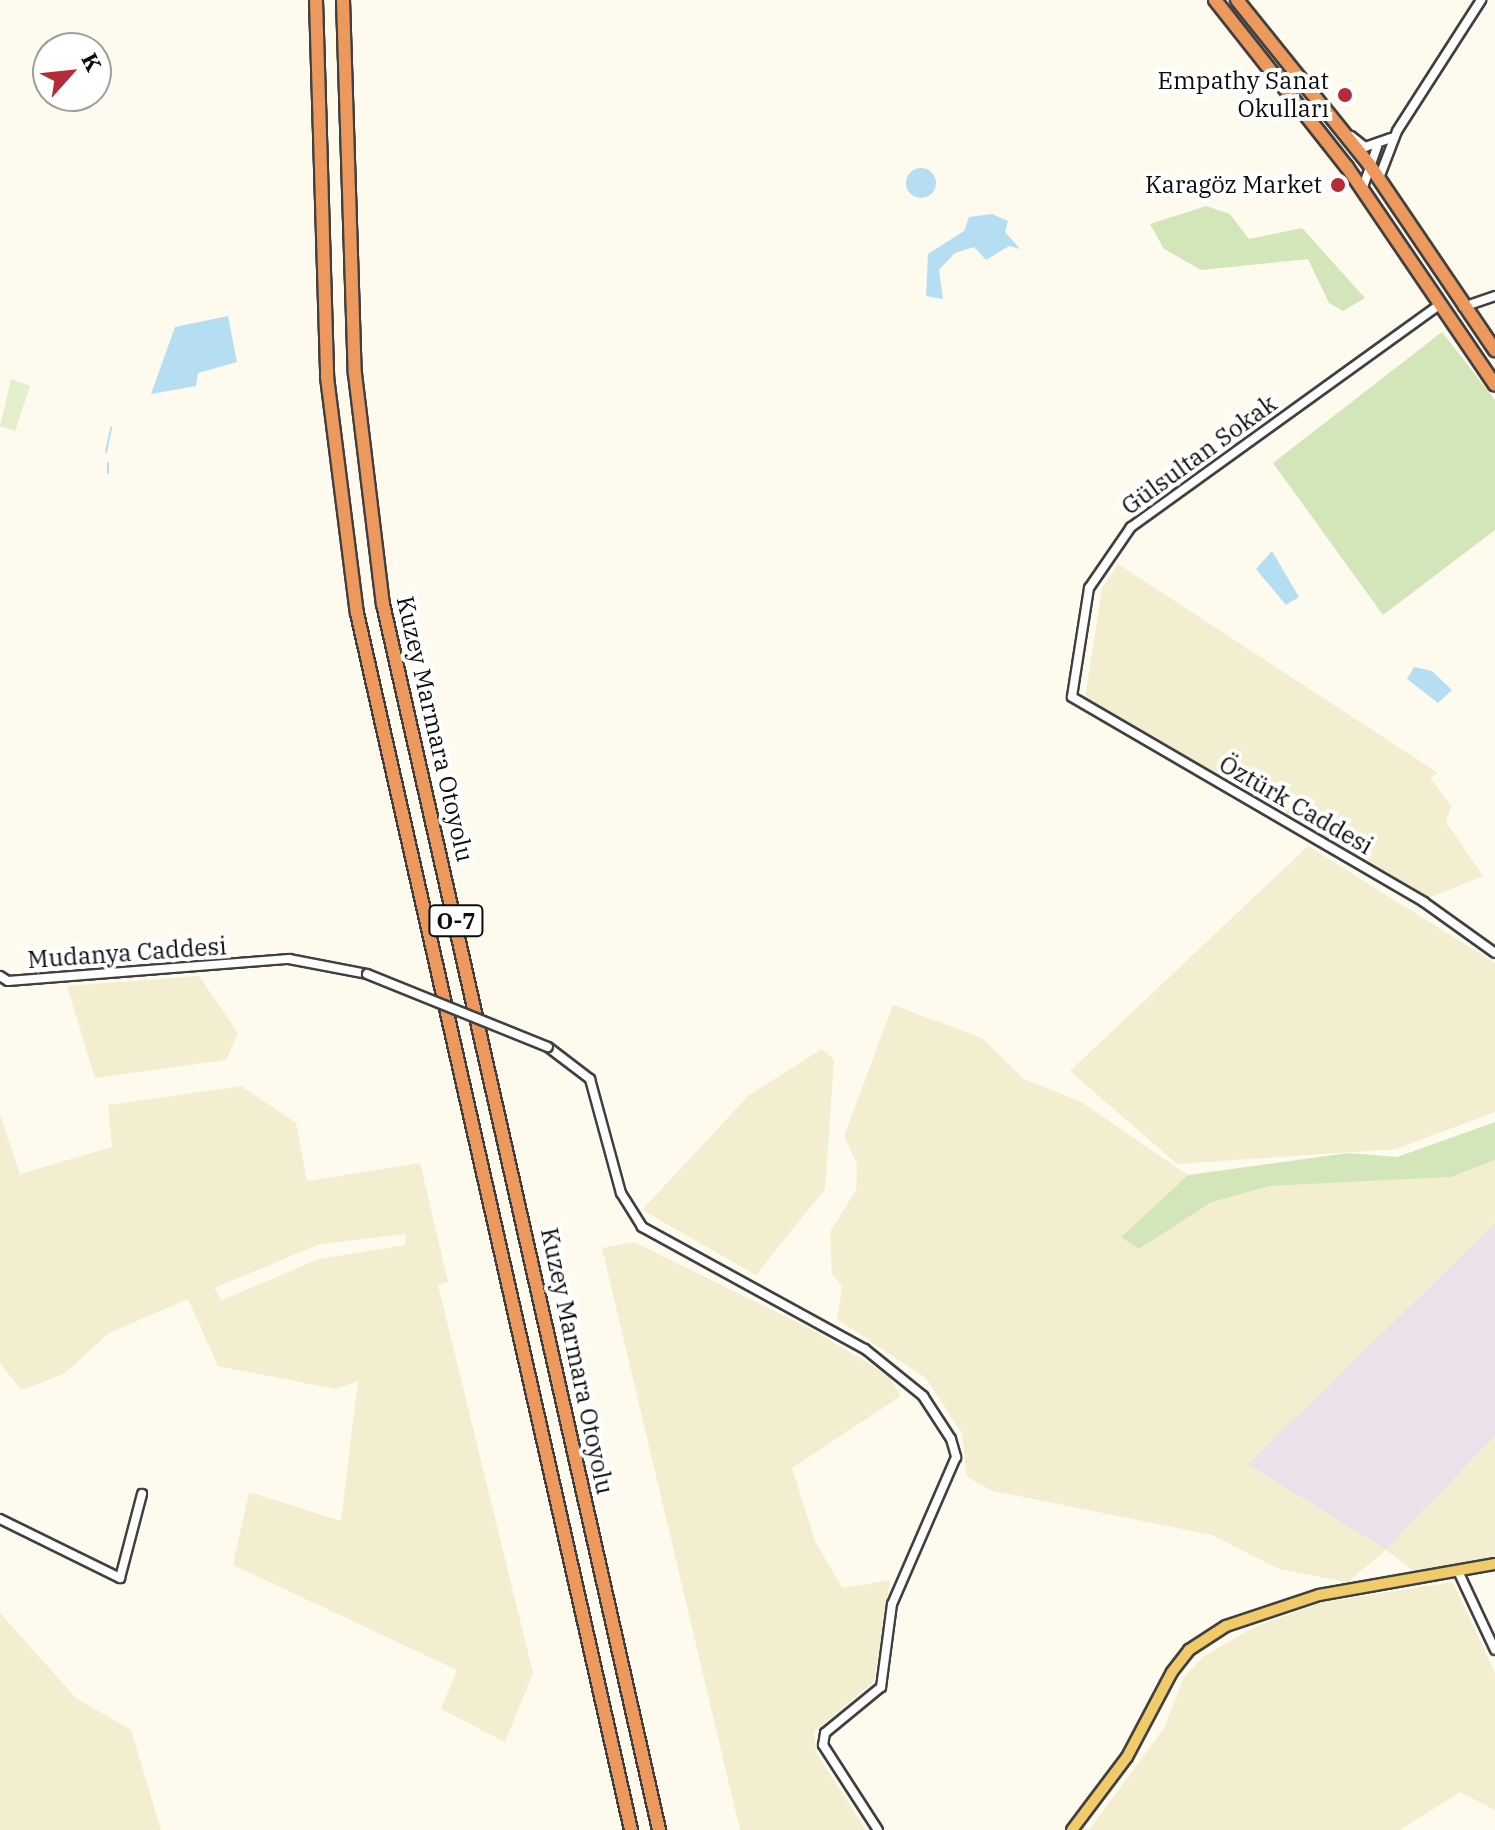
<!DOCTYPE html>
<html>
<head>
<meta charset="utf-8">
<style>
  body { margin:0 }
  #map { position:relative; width:1495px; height:1830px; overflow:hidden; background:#fefaed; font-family:"IBM Plex Serif",serif }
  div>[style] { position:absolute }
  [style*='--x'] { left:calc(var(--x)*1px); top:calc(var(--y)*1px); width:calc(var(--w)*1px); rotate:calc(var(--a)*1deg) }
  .industrial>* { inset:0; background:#eae1eb }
  .farmland>* { inset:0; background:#f3eecf }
  .green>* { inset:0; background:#d2e6b9 }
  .pitch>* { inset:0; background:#e3eeca }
  .water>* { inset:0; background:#b5def3 }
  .round { border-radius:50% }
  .stream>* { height:2px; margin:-1px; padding:0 1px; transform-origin:1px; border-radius:1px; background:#b5def3 }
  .roads { filter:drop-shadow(2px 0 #404040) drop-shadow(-2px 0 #404040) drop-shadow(0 2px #404040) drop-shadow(0 -2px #404040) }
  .minor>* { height:8px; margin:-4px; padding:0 4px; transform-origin:4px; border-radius:4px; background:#fff }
  .major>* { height:10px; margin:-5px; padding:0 5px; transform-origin:5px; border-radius:5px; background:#f1cb6a }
  .highway>* { height:12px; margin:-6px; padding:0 6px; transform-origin:6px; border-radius:6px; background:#ed985d }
  .bridges { filter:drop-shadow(2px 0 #404040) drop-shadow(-2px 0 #404040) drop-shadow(0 2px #404040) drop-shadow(0 -2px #404040) }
  .minor-bridge>* { height:8px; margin:-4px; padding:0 4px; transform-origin:4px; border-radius:4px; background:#fff }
  .dots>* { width:22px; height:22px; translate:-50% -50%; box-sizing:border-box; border:4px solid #fff; border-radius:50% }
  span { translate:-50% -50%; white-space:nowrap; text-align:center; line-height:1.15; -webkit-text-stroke:8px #fff; paint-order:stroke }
  .shield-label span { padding:2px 6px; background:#fff; border:2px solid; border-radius:6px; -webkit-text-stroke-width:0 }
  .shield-label { font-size:22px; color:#0d0d0d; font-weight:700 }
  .poi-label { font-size:24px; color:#0d0d0d }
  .right { translate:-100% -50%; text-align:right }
  .street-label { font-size:24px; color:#0d0d0d }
  .north { position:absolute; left:32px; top:32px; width:80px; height:80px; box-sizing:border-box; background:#fff; border:2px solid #9e9e9e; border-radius:50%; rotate:63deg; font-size:22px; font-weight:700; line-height:32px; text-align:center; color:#0d0d0d }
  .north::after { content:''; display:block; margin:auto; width:28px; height:36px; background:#b52c38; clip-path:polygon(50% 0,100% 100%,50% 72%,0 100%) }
</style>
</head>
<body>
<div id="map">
  <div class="industrial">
    <div style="clip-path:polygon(1495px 1223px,1495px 1436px,1386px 1550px,1247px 1464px)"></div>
  </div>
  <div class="farmland">
    <div style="clip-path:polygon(1118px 564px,1438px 773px,1430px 778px,1451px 806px,1446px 822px,1483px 876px,1428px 898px,1085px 699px,1102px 588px)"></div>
    <div style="clip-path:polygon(1308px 846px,1495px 963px,1495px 1112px,1396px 1149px,1177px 1164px,1070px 1071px)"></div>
    <div style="clip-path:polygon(199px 976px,238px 1033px,226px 1060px,95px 1078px,67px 986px)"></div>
    <div style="clip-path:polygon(893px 1005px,982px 1038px,1024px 1079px,1080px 1101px,1188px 1175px,1122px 1236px,1139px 1249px,1212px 1202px,1270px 1186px,1451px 1177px,1495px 1160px,1495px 1223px,1248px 1464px,1386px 1550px,1495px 1436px,1495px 1559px,1414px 1571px,1386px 1550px,1348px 1582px,1279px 1569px,1212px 1535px,993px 1491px,967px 1477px,962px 1434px,926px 1378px,837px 1319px,842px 1287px,832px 1274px,830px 1232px,856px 1190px,857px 1164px,844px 1136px)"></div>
    <div style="clip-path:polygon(822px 1049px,834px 1060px,825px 1189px,756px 1275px,642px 1210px,748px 1096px)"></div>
    <div style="clip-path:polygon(evenodd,241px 1086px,296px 1123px,307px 1181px,420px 1163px,448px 1282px,438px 1285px,533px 1673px,505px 1742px,441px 1709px,457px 1670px,233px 1565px,249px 1492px,341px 1521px,358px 1381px,335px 1389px,218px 1366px,188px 1299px,109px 1333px,64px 1374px,21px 1390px,0 1363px,0 1115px,20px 1174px,112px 1147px,108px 1105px,241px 1086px,406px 1234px,405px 1245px,319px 1259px,222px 1300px,214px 1288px,320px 1244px,406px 1234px)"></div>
    <div style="clip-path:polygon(634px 1242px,813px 1330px,889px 1376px,901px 1396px,792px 1468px,815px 1541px,842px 1588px,890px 1580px,874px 1681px,814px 1732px,817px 1754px,866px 1830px,740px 1830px,602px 1248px)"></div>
    <div style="clip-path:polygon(1453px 1582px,1495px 1673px,1495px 1810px,1460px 1792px,1400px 1830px,1089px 1830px,1164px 1728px,1184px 1677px,1203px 1657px,1254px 1627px,1324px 1602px)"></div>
    <div style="clip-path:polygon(0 1613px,76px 1698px,131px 1730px,161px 1830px,0 1830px)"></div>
  </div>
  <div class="green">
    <div style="clip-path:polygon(1206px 206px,1230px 214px,1249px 239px,1302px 228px,1365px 298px,1343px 311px,1329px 303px,1308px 259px,1201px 270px,1164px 249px,1150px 224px)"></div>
    <div style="clip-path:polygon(1442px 332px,1495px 400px,1495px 530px,1383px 615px,1273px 463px)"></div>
    <div style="clip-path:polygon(1495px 1122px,1495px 1160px,1451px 1177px,1270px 1186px,1212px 1202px,1139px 1249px,1121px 1237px,1188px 1175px,1348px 1153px,1397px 1157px)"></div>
  </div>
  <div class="pitch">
    <div style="clip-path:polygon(11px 379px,30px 386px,15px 431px,0 426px)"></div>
  </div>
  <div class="water">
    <div class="round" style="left:906px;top:168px;width:30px;height:30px"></div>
    <div style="clip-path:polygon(992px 214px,1008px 221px,1005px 232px,1020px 249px,1009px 246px,986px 260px,974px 247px,955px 253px,939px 270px,943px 299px,926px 296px,928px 254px,964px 231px,969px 217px)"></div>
    <div style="clip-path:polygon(228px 316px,237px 362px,198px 373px,196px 386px,151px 394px,175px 327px)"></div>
    <div style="clip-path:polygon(1272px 551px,1299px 597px,1286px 605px,1256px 569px)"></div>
    <div style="clip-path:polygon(1414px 667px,1432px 671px,1452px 690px,1438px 703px,1407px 679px)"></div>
  </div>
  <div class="stream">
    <div style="--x:106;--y:452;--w:25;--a:-78"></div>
    <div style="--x:108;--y:473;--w:10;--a:-90"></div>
  </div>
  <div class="roads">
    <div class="minor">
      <div style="--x:1351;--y:136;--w:18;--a:38"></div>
      <div style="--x:1365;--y:147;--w:28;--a:-19"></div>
      <div style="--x:1379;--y:178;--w:50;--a:-69"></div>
      <div style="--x:1397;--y:131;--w:156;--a:-57.3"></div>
      <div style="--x:1362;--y:190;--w:46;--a:-70.8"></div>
      <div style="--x:1439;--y:305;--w:380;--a:144.2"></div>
      <div style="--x:1131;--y:527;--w:74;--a:124.5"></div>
      <div style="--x:1089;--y:588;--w:110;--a:98.9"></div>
      <div style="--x:1072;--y:697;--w:407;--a:30.2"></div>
      <div style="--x:1424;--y:902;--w:87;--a:35.7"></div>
      <div style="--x:1463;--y:307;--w:34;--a:-19"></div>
      <div style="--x:0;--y:976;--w:9;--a:32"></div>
      <div style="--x:8;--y:981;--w:282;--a:-4.5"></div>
      <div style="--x:289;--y:959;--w:79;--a:10.9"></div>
      <div style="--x:548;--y:1047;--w:53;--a:37.3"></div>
      <div style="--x:590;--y:1079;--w:118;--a:74.8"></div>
      <div style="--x:621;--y:1193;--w:40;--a:58"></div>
      <div style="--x:642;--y:1227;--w:254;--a:28.7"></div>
      <div style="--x:865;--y:1349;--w:75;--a:39"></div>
      <div style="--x:923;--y:1396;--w:51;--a:56.9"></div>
      <div style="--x:951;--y:1439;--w:19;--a:74"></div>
      <div style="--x:956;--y:1457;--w:160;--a:113.5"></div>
      <div style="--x:892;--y:1604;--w:84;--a:97.5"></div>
      <div style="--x:881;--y:1687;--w:72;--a:140.6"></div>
      <div style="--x:825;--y:1733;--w:12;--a:99"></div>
      <div style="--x:823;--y:1745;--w:101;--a:57.1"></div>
      <div style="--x:0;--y:1519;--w:134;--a:26.2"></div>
      <div style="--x:120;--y:1578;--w:87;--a:-75.3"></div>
      <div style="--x:1458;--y:1571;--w:87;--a:64.9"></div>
    </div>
    <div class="major">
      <div style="--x:1072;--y:1830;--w:91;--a:-53"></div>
      <div style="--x:1127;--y:1757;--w:96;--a:-62.1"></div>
      <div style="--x:1172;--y:1672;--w:28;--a:-52"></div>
      <div style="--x:1189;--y:1650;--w:44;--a:-33"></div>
      <div style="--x:1226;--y:1626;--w:98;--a:-18.4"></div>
      <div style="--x:1319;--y:1595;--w:179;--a:-10"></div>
    </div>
    <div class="highway">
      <div style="--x:316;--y:0;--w:377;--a:88.3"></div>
      <div style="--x:327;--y:377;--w:238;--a:82.8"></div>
      <div style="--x:357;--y:613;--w:1247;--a:77.31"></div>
      <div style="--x:343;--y:0;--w:374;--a:88.2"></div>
      <div style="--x:355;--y:374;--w:232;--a:83.1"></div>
      <div style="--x:383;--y:604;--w:1257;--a:77.31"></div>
      <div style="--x:1215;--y:0;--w:213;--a:51.7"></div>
      <div style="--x:1347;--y:167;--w:263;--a:55.8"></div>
      <div style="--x:1237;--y:0;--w:211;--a:51.2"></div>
      <div style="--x:1369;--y:164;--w:225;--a:55.9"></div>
    </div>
  </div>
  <div class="bridges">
    <div class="minor-bridge">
      <div style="--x:367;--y:974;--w:195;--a:22"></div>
    </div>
  </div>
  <div class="dots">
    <div style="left:1345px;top:95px;background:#b52c38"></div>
    <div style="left:1338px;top:185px;background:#b52c38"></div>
  </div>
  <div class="shield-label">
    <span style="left:456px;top:921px">O-7</span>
  </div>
  <div class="poi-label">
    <span class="right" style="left:1329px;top:95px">Empathy Sanat<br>Okulları</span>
    <span class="right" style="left:1322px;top:185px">Karagöz Market</span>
  </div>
  <div class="street-label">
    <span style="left:1199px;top:455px;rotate:-36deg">Gülsultan Sokak</span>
    <span style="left:435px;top:729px;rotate:77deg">Kuzey Marmara Otoyolu</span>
    <span style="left:1296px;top:805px;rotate:30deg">Öztürk Caddesi</span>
    <span style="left:127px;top:953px;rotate:-4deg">Mudanya Caddesi</span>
    <span style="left:577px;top:1361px;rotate:78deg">Kuzey Marmara Otoyolu</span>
  </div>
  <div class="north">K</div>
</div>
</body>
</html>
